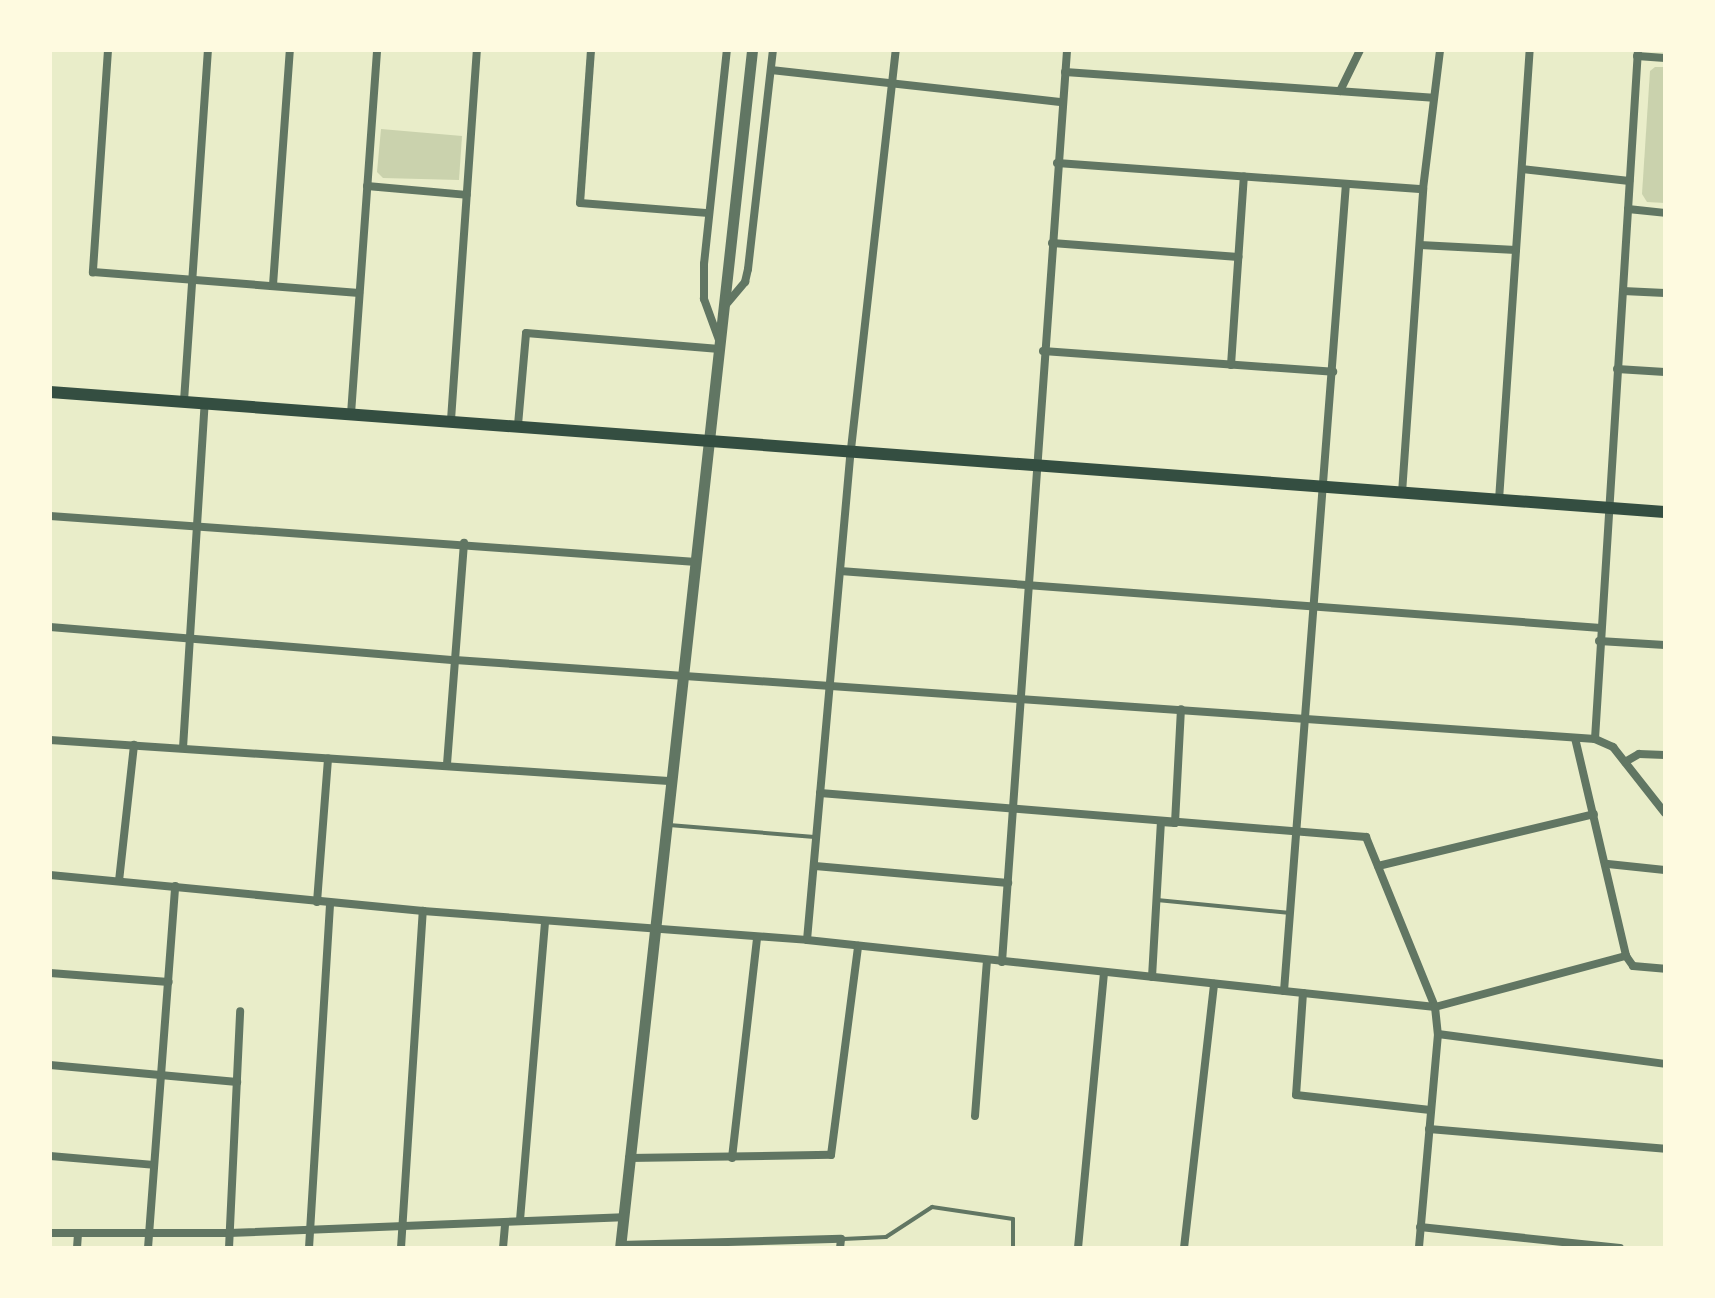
<!DOCTYPE html>
<html>
<head>
<meta charset="utf-8">
<style>
  body { margin:0 }
  #map { position:relative; width:1715px; height:1298px; overflow:hidden; background:#e9edc9; font-family:Helvetica,sans-serif }
  div>[style] { position:absolute }
  [style*='--x'] { left:calc(var(--x)*1px); top:calc(var(--y)*1px); width:calc(var(--w)*1px); rotate:calc(var(--a)*1deg) }
  .green>* { inset:0; background:#cad2ad }
  .service>* { height:4px; margin:-2px; padding:0 2px; transform-origin:2px; border-radius:2px; background:#617663 }
  .minor>* { height:8px; margin:-4px; padding:0 4px; transform-origin:4px; border-radius:4px; background:#617663 }
  .tertiary>* { height:11px; margin:-5.5px; padding:0 5.5px; transform-origin:5.5px; border-radius:5.5px; background:#617663 }
  .secondary>* { height:12px; margin:-6px; padding:0 6px; transform-origin:6px; border-radius:6px; background:#344e41 }
  span { translate:-50% -50%; white-space:nowrap; text-align:center; line-height:1.15; -webkit-text-stroke:8px #fefae0; paint-order:stroke }
  .frame { position:absolute; inset:0; border:52px solid #fefae0; pointer-events:none }
</style>
</head>
<body>
<div id="map">
  <div class="green">
    <div style="clip-path:polygon(1655px 67px,1665px 67px,1665px 203px,1647px 202px,1642px 194px,1650px 71px)"></div>
    <div style="clip-path:polygon(381px 129px,462px 136px,459px 180px,383px 178px,377px 172px)"></div>
  </div>
  <div class="service">
    <div style="--x:669;--y:825;--w:146;--a:4.7"></div>
    <div style="--x:1157;--y:900;--w:134;--a:5.6"></div>
    <div style="--x:843;--y:1239;--w:43;--a:-2.7"></div>
    <div style="--x:886;--y:1237;--w:55;--a:-33.1"></div>
    <div style="--x:932;--y:1207;--w:82;--a:8.4"></div>
    <div style="--x:1013;--y:1219;--w:29;--a:90"></div>
  </div>
  <div class="minor">
    <div style="--x:108;--y:50;--w:223;--a:93.9"></div>
    <div style="--x:93;--y:272;--w:267;--a:4.5"></div>
    <div style="--x:591;--y:50;--w:153;--a:94.1"></div>
    <div style="--x:580;--y:203;--w:126;--a:4.5"></div>
    <div style="--x:1637;--y:56;--w:28;--a:4"></div>
    <div style="--x:771;--y:70;--w:293;--a:6.3"></div>
    <div style="--x:1065;--y:72;--w:369;--a:4"></div>
    <div style="--x:1340;--y:91;--w:46;--a:-64"></div>
    <div style="--x:1057;--y:163;--w:367;--a:4.1"></div>
    <div style="--x:1522;--y:169;--w:108;--a:6.4"></div>
    <div style="--x:367;--y:186;--w:100;--a:5.1"></div>
    <div style="--x:1628;--y:209;--w:37;--a:6"></div>
    <div style="--x:1052;--y:243;--w:187;--a:4.3"></div>
    <div style="--x:1420;--y:245;--w:96;--a:3"></div>
    <div style="--x:273;--y:285;--w:236;--a:-85.9"></div>
    <div style="--x:1623;--y:291;--w:42;--a:2.7"></div>
    <div style="--x:724;--y:307;--w:33;--a:-50"></div>
    <div style="--x:745;--y:282;--w:13;--a:-77"></div>
    <div style="--x:748;--y:269;--w:220;--a:-83.5"></div>
    <div style="--x:719;--y:340;--w:44;--a:-110.1"></div>
    <div style="--x:704;--y:299;--w:35;--a:-90"></div>
    <div style="--x:704;--y:264;--w:215;--a:-83.9"></div>
    <div style="--x:1043;--y:351;--w:291;--a:4.1"></div>
    <div style="--x:1231;--y:365;--w:189;--a:-86.1"></div>
    <div style="--x:1617;--y:369;--w:48;--a:3.6"></div>
    <div style="--x:184;--y:401;--w:352;--a:-86.1"></div>
    <div style="--x:351;--y:414;--w:365;--a:-85.9"></div>
    <div style="--x:451;--y:420;--w:371;--a:-86"></div>
    <div style="--x:518;--y:425;--w:92;--a:-85"></div>
    <div style="--x:526;--y:333;--w:194;--a:4.7"></div>
    <div style="--x:1402;--y:493;--w:305;--a:-86"></div>
    <div style="--x:1423;--y:189;--w:140;--a:-83"></div>
    <div style="--x:1499;--y:500;--w:451;--a:-86.1"></div>
    <div style="--x:50;--y:516;--w:648;--a:4.07"></div>
    <div style="--x:840;--y:571;--w:763;--a:4.28"></div>
    <div style="--x:50;--y:627;--w:406;--a:4.7"></div>
    <div style="--x:455;--y:660;--w:1143;--a:3.96"></div>
    <div style="--x:1595;--y:739;--w:20;--a:24"></div>
    <div style="--x:1613;--y:747;--w:84;--a:51.8"></div>
    <div style="--x:1599;--y:641;--w:66;--a:3.5"></div>
    <div style="--x:1575;--y:738;--w:224;--a:76.8"></div>
    <div style="--x:1626;--y:956;--w:12;--a:55"></div>
    <div style="--x:1633;--y:966;--w:32;--a:5"></div>
    <div style="--x:1595;--y:739;--w:690;--a:-86.43"></div>
    <div style="--x:50;--y:740;--w:620;--a:3.79"></div>
    <div style="--x:183;--y:748;--w:346;--a:-86.4"></div>
    <div style="--x:1625;--y:762;--w:16;--a:-30"></div>
    <div style="--x:1639;--y:754;--w:26;--a:2"></div>
    <div style="--x:447;--y:764;--w:222;--a:-85.6"></div>
    <div style="--x:820;--y:793;--w:548;--a:4.61"></div>
    <div style="--x:1366;--y:837;--w:183;--a:67.9"></div>
    <div style="--x:1435;--y:1007;--w:198;--a:-15"></div>
    <div style="--x:1608;--y:864;--w:57;--a:6"></div>
    <div style="--x:815;--y:866;--w:194;--a:5"></div>
    <div style="--x:1378;--y:866;--w:222;--a:-13.5"></div>
    <div style="--x:50;--y:875;--w:375;--a:5.5"></div>
    <div style="--x:423;--y:911;--w:385;--a:4.3"></div>
    <div style="--x:807;--y:940;--w:632;--a:6.09"></div>
    <div style="--x:1435;--y:1007;--w:27;--a:84"></div>
    <div style="--x:1438;--y:1034;--w:215;--a:95.1"></div>
    <div style="--x:119;--y:881;--w:137;--a:-83.7"></div>
    <div style="--x:317;--y:902;--w:144;--a:-85.6"></div>
    <div style="--x:807;--y:940;--w:493;--a:-84.9"></div>
    <div style="--x:851;--y:449;--w:402;--a:-83.6"></div>
    <div style="--x:1002;--y:962;--w:914;--a:-85.92"></div>
    <div style="--x:50;--y:973;--w:119;--a:4.3"></div>
    <div style="--x:1152;--y:977;--w:155;--a:-86.7"></div>
    <div style="--x:1161;--y:822;--w:14;--a:4"></div>
    <div style="--x:1175;--y:823;--w:114;--a:-87"></div>
    <div style="--x:1284;--y:991;--w:809;--a:-85.61"></div>
    <div style="--x:1303;--y:993;--w:102;--a:93.9"></div>
    <div style="--x:1296;--y:1095;--w:135;--a:6.4"></div>
    <div style="--x:1438;--y:1034;--w:229;--a:7.5"></div>
    <div style="--x:50;--y:1065;--w:188;--a:5.2"></div>
    <div style="--x:975;--y:1116;--w:155;--a:-85.6"></div>
    <div style="--x:1429;--y:1129;--w:237;--a:4.8"></div>
    <div style="--x:50;--y:1156;--w:104;--a:4.9"></div>
    <div style="--x:629;--y:1158;--w:202;--a:-0.9"></div>
    <div style="--x:831;--y:1155;--w:211;--a:-82.6"></div>
    <div style="--x:732;--y:1158;--w:221;--a:-83.5"></div>
    <div style="--x:520;--y:1220;--w:300;--a:-85.2"></div>
    <div style="--x:1420;--y:1227;--w:201;--a:6"></div>
    <div style="--x:50;--y:1233;--w:179;--a:0"></div>
    <div style="--x:229;--y:1233;--w:394;--a:-2.3"></div>
    <div style="--x:620;--y:1245;--w:221;--a:-1.6"></div>
    <div style="--x:841;--y:1239;--w:9;--a:96"></div>
    <div style="--x:77;--y:1248;--w:15;--a:-86"></div>
    <div style="--x:148;--y:1248;--w:363;--a:-85.7"></div>
    <div style="--x:229;--y:1248;--w:237;--a:-87.3"></div>
    <div style="--x:309;--y:1248;--w:346;--a:-86.5"></div>
    <div style="--x:401;--y:1248;--w:338;--a:-86.3"></div>
    <div style="--x:503;--y:1248;--w:25;--a:-85"></div>
    <div style="--x:1078;--y:1248;--w:277;--a:-84.6"></div>
    <div style="--x:1184;--y:1248;--w:266;--a:-83.5"></div>
  </div>
  <div class="tertiary">
    <div style="--x:620;--y:1248;--w:1205;--a:-83.71"></div>
  </div>
  <div class="secondary">
    <div style="--x:50;--y:392;--w:1619;--a:4.25"></div>
  </div>
  <div class="frame"></div>
</div>
</body>
</html>
